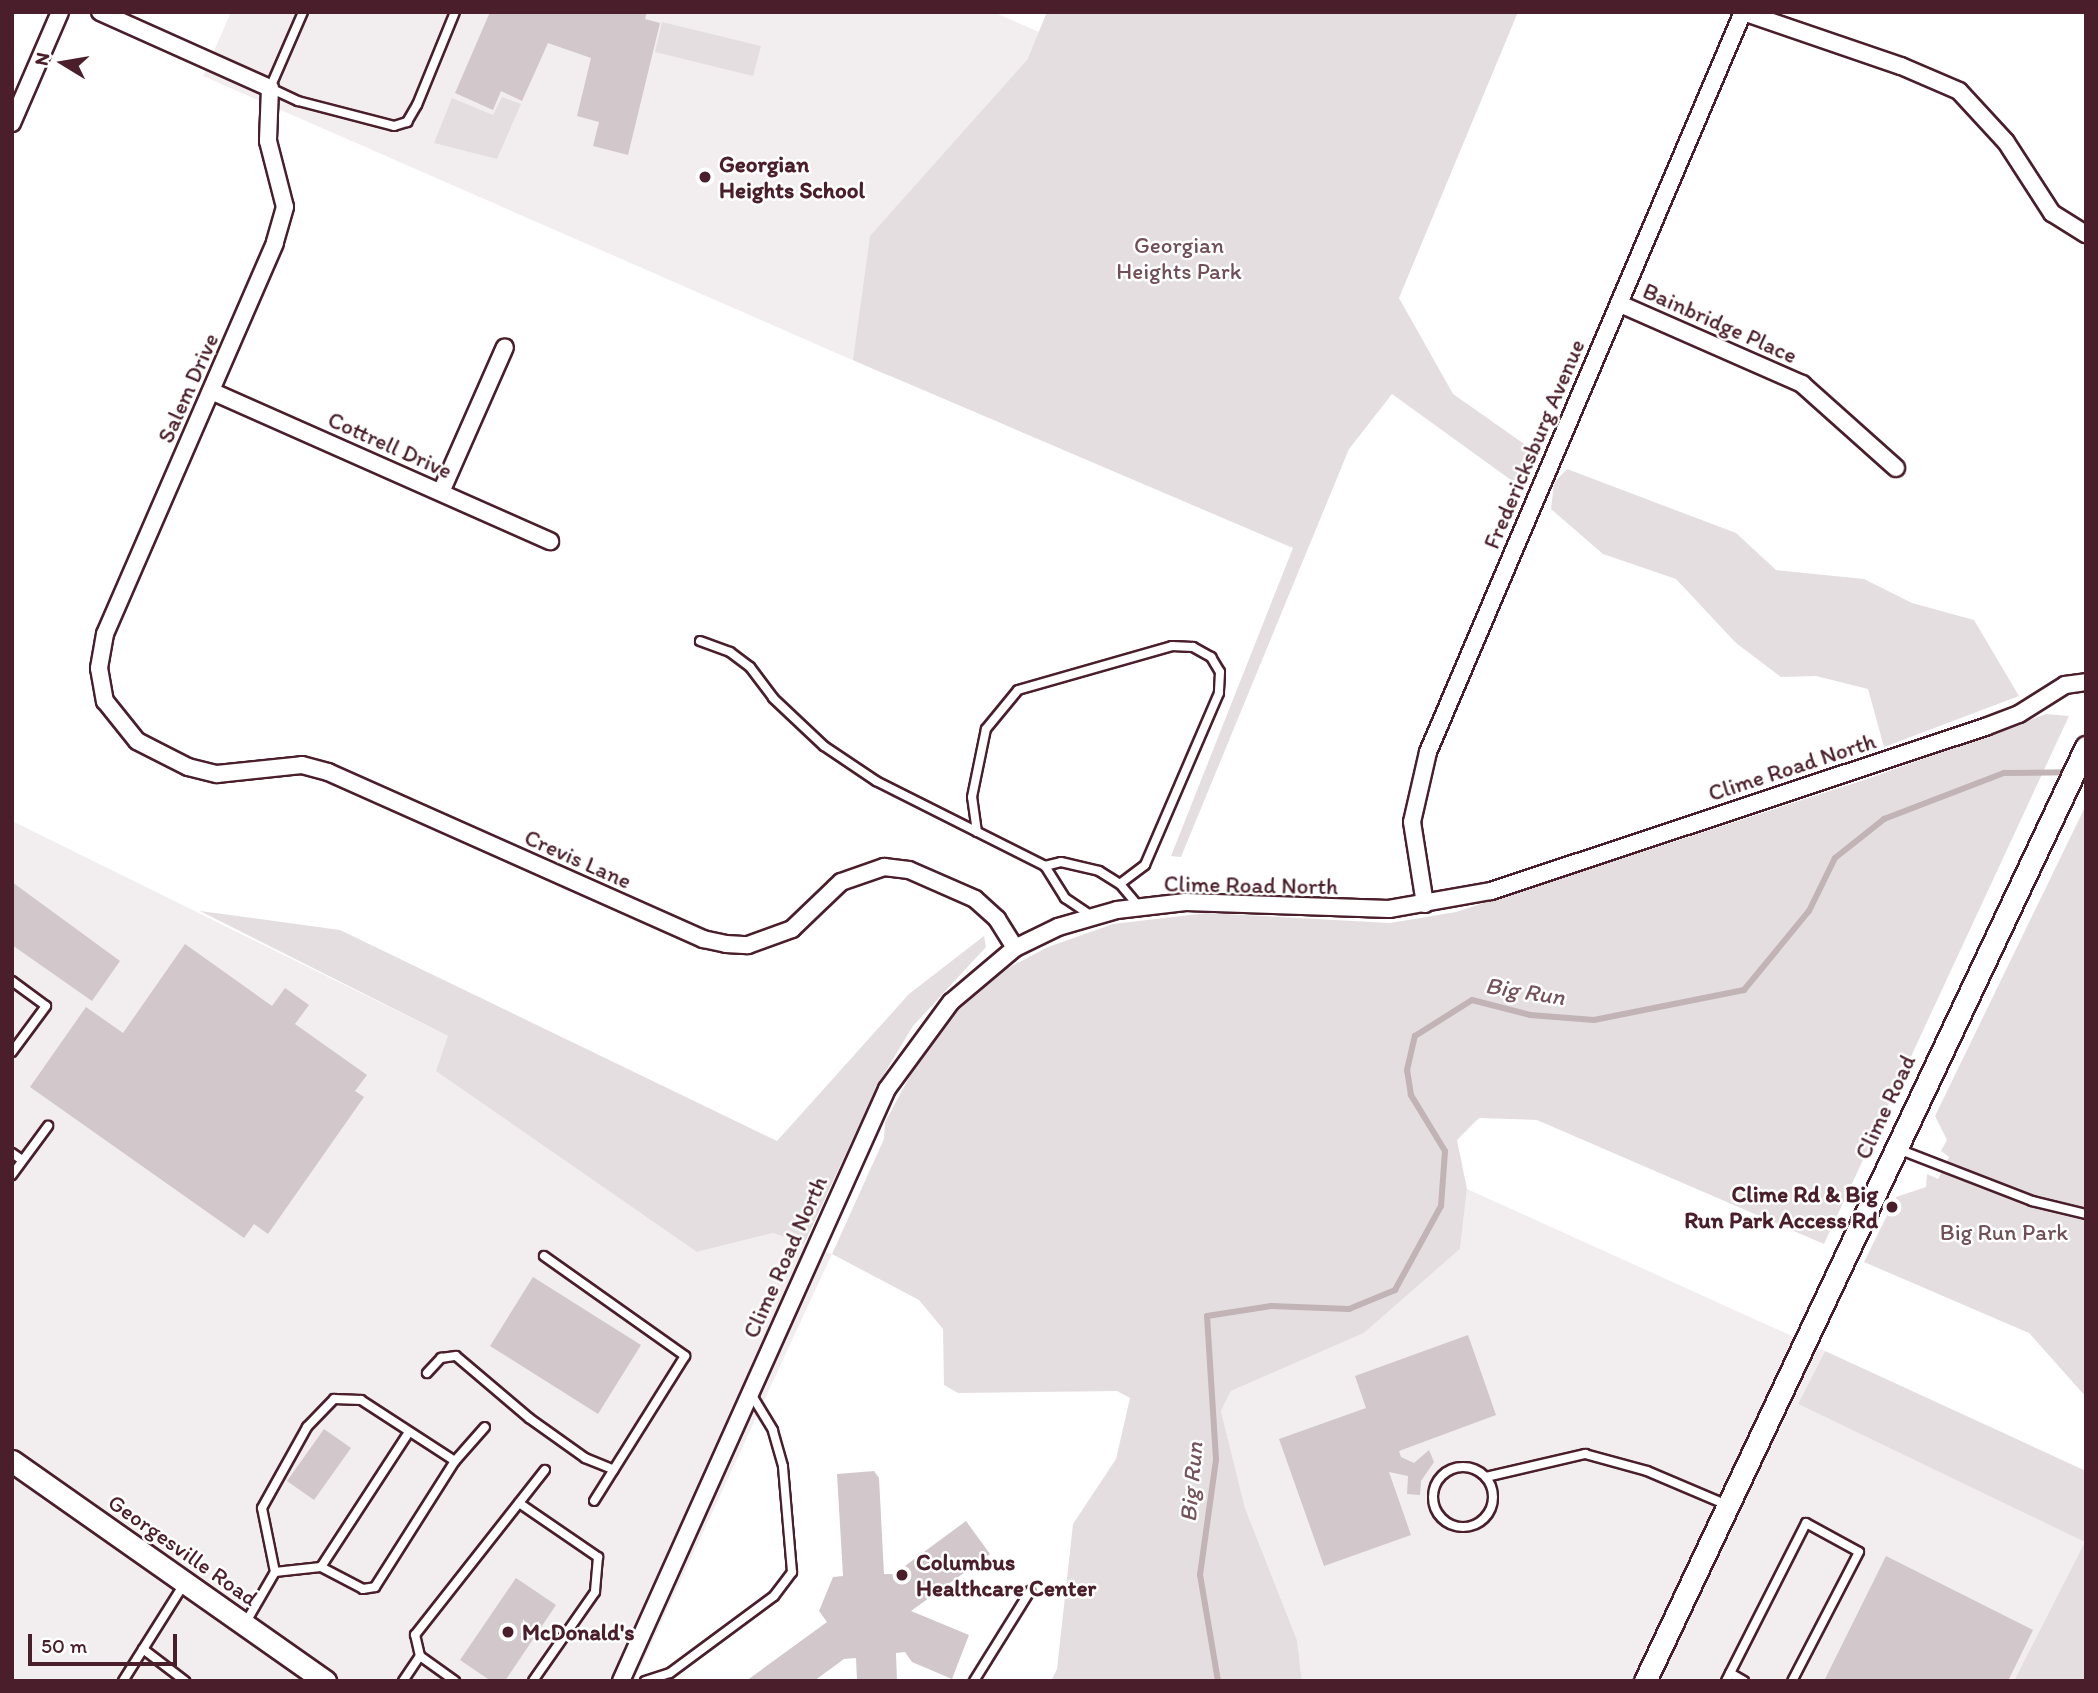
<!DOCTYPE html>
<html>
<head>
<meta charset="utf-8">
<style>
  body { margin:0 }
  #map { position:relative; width:2098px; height:1693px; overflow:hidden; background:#fff; font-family:Itim,sans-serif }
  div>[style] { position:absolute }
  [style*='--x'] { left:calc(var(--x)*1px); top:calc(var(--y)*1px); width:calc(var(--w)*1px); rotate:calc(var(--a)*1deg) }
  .built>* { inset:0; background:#f2eeef }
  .green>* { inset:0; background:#e5dee0 }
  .stream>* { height:6px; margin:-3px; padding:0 3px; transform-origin:3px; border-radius:3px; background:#c1b3b6 }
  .building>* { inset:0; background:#d2c7cb }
  .roads { filter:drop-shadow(2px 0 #4a1f2b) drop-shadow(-2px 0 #4a1f2b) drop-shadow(0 2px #4a1f2b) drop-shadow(0 -2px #4a1f2b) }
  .service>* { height:8px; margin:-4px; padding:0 4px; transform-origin:4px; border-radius:4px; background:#fff }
  .service>.ring { margin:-4px; padding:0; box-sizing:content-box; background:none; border:8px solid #fff; border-radius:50% }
  .minor>* { height:16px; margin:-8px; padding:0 8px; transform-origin:8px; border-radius:8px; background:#fff }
  .secondary>* { height:21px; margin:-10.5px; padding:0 10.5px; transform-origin:10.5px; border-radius:10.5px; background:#fff }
  .dots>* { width:19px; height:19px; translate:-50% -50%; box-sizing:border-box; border:4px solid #fff; border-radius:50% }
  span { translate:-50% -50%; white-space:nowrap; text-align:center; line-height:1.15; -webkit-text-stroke:5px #fff; paint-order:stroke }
  .poi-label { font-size:23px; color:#4a1f2b; font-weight:700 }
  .left { translate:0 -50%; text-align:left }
  .right { translate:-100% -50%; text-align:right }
  .park-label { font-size:23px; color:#714f58 }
  .street-label { font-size:23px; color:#4a1f2b }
  .water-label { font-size:24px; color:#74535c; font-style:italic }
  .frame { position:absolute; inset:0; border:14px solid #4a1f2b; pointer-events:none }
  .north { position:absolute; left:28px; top:28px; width:70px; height:70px; -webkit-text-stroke:5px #fff; paint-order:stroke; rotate:281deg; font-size:19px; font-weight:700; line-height:28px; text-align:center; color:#4a1f2b }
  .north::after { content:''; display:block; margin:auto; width:24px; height:32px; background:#4a1f2b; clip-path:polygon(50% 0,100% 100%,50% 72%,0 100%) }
  .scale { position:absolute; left:28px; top:1634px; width:149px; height:32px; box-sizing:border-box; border:4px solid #4a1f2b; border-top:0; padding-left:9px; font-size:21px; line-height:24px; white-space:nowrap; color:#4a1f2b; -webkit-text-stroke:5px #fff; paint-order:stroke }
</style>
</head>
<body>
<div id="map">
  <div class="built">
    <div style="clip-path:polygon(231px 12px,993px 12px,1039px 32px,889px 376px,203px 76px)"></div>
    <div style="clip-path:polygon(12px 821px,448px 1036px,697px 1252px,773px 1233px,832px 1254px,634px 1681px,12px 1681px)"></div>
    <div style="clip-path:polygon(1467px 1189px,1825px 1351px,1798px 1404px,2086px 1542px,2014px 1681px,1302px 1681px,1297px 1640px,1245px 1508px,1221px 1411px,1231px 1391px,1364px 1333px,1460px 1249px)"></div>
  </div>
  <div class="green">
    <div style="clip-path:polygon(1047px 12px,1518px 12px,1399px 298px,1453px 394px,1537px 453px,1525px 480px,1511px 480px,1392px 394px,1349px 449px,1181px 857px,1171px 856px,1293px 548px,853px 360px,870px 236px,1027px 60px)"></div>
    <div style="clip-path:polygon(662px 22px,761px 46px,753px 76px,655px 52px)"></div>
    <div style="clip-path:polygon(502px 97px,521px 104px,497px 159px,434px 143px,452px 98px,493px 115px)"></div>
    <div style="clip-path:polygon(1567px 469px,1736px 533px,1776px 570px,1864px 579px,1912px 603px,1974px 620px,2019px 696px,1884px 747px,1868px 689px,1816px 676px,1781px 677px,1736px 643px,1676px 579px,1603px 554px,1551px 509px,1554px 483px)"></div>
    <div style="clip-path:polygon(2046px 714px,2069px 716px,1824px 1244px,1537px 1120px,1479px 1118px,1457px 1140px,1467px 1189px,1460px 1249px,1364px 1333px,1231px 1391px,1221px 1411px,1245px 1508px,1297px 1640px,1302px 1681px,1051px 1681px,1057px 1669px,1073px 1524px,1116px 1459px,1130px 1398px,1117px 1391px,958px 1393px,944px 1385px,943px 1329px,919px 1300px,832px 1254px,884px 1139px,885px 1122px,918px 1061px,958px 1010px,1000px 972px,1048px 947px,1113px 924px,1207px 913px,1390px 923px,1456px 912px,1870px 778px)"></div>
    <div style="clip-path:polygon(2086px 805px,2086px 1397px,2029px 1333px,1864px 1262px,1896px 1197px,1926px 1187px,1927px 1174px,1938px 1179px,1949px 1157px,1941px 1151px,1947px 1140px,1935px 1116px)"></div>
    <div style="clip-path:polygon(200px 911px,340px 930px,777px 1141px,909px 994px,984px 936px,986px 947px,913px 1026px,878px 1084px,804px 1244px,773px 1233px,697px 1252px,436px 1071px,448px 1036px)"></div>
    <div style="clip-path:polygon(1825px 1351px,2086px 1471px,2086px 1681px,2014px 1681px,2085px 1542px,1798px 1404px)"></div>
  </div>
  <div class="stream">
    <div style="--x:1218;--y:1681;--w:108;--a:-99.6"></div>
    <div style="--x:1200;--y:1575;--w:117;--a:-82.1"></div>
    <div style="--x:1216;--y:1459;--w:143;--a:-93.6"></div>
    <div style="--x:1207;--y:1316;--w:65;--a:-8.9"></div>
    <div style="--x:1271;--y:1306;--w:78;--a:2.2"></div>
    <div style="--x:1349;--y:1309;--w:50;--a:-22.4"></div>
    <div style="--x:1395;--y:1290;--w:96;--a:-61.3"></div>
    <div style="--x:1441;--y:1206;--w:55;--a:-85.8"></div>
    <div style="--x:1445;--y:1151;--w:66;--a:-121.3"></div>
    <div style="--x:1411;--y:1095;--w:25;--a:-99"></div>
    <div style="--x:1407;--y:1070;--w:35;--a:-77"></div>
    <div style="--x:1415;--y:1036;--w:67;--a:-32.3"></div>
    <div style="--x:1472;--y:1000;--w:60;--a:14.5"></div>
    <div style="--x:1530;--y:1015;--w:64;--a:4.5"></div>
    <div style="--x:1594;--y:1020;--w:153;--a:-11.3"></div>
    <div style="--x:1744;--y:990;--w:102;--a:-50.6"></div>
    <div style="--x:1809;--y:911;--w:59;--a:-63.9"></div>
    <div style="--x:1835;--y:858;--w:63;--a:-38.5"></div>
    <div style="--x:1884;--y:819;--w:129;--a:-21"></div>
    <div style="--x:2004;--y:773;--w:82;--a:-0.7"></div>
  </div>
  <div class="building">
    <div style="clip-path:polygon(490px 12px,647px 12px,645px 19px,660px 23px,628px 155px,593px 146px,599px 122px,577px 116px,591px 58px,548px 43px,522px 101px,501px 91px,493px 110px,455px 93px)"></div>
    <div style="clip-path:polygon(12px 882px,120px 961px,92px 1001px,12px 945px)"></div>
    <div style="clip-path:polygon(185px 944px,272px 1006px,285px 988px,309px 1005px,295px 1024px,367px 1075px,355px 1091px,364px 1097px,268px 1234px,254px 1224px,244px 1238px,30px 1087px,86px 1007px,123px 1033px)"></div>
    <div style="clip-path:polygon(533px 1277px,641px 1345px,598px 1414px,490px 1346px)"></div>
    <div style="clip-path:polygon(1468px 1335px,1496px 1415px,1399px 1451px,1401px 1457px,1414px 1463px,1429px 1450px,1434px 1462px,1421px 1481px,1420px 1495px,1407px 1494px,1408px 1476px,1389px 1472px,1411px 1535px,1324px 1566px,1279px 1439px,1366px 1408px,1355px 1376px)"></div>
    <div style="clip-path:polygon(324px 1429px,351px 1448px,314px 1500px,287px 1481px)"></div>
    <div style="clip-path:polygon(874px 1471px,879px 1478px,884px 1574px,894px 1574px,966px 1521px,990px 1554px,911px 1611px,969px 1635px,952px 1679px,912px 1662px,905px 1652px,896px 1653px,897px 1681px,857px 1681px,856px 1658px,844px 1659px,814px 1681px,746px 1681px,827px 1622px,819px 1611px,833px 1577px,843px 1576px,837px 1474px)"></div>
    <div style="clip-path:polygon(1886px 1556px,2033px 1630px,2008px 1681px,1824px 1681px)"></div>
    <div style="clip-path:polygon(516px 1578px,556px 1605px,505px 1681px,491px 1681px,460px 1660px)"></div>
  </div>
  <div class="roads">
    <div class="service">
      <div style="--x:303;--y:12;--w:83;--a:113.5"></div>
      <div style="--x:270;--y:88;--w:31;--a:25"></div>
      <div style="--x:298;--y:101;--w:99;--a:14.6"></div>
      <div style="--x:394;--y:126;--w:14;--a:-17"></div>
      <div style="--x:407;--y:122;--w:20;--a:-60"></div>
      <div style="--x:417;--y:105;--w:100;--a:-67.8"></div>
      <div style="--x:700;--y:641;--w:32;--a:20"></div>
      <div style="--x:730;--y:652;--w:25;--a:37"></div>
      <div style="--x:750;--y:667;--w:39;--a:53"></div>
      <div style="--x:773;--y:698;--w:70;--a:43.3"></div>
      <div style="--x:824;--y:746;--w:63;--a:33.9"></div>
      <div style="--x:876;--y:781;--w:189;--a:26.7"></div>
      <div style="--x:1045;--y:866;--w:38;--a:58"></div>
      <div style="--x:1065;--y:898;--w:34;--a:34"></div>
      <div style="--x:977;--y:832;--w:35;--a:-98"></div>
      <div style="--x:972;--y:797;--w:69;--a:-78.4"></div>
      <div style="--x:986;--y:729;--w:50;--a:-50.6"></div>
      <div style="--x:1018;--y:690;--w:160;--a:-15.9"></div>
      <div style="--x:1172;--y:646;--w:21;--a:3"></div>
      <div style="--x:1193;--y:647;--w:21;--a:29"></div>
      <div style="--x:1211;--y:657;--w:17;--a:59"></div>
      <div style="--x:1220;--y:672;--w:21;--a:93"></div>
      <div style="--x:1219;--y:693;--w:187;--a:113.3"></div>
      <div style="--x:1145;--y:865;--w:31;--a:143"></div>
      <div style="--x:1045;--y:866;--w:16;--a:-14"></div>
      <div style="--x:1061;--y:862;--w:39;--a:13"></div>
      <div style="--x:1099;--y:871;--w:25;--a:32"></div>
      <div style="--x:1120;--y:884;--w:30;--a:50"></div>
      <div style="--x:12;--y:981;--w:42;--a:36.3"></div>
      <div style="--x:46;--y:1006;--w:57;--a:126.5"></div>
      <div style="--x:1898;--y:1149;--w:144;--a:21.2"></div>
      <div style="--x:2032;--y:1201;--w:56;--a:13.5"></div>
      <div style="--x:12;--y:1153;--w:12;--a:35"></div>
      <div style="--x:12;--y:1175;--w:61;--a:-53.7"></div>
      <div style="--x:544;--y:1256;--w:173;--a:35.3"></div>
      <div style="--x:685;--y:1356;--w:171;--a:122.1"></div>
      <div style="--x:427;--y:1373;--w:21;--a:-47"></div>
      <div style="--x:441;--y:1358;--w:15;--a:-8"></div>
      <div style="--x:456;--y:1356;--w:96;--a:40.3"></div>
      <div style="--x:529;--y:1418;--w:69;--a:35.5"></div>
      <div style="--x:585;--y:1458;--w:31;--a:22"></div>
      <div style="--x:409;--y:1432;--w:161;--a:123.1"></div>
      <div style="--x:321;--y:1567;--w:47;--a:27.6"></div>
      <div style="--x:363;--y:1589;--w:12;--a:-9"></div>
      <div style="--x:375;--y:1587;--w:149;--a:-57.6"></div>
      <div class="ring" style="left:1433px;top:1467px;width:52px;height:52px"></div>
      <div style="--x:1486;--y:1477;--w:102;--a:-13.1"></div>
      <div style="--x:1585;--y:1454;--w:64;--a:15.3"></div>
      <div style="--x:1647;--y:1471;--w:87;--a:23"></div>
      <div style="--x:519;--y:1503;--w:96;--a:34.4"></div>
      <div style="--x:598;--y:1557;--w:35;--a:95"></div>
      <div style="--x:595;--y:1592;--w:108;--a:124.9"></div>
      <div style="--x:275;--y:1572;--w:46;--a:-6.2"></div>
      <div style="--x:246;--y:1622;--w:58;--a:-59.9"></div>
      <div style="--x:275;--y:1572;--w:65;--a:-101.5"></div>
      <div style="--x:262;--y:1508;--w:93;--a:-60.9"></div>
      <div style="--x:307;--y:1427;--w:39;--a:-46"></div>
      <div style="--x:334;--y:1399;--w:27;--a:2"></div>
      <div style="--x:361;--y:1400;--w:112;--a:33"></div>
      <div style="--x:455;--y:1461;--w:45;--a:-48.6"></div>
      <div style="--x:143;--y:1649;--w:53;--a:37.3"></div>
      <div style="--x:1730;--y:1673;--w:16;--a:30"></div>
      <div style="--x:123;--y:1681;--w:115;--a:-57.8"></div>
      <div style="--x:403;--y:1681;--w:30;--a:-56"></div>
      <div style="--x:455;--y:1681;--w:43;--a:-144.5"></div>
      <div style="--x:420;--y:1656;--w:22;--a:-103"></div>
      <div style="--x:415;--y:1635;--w:210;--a:-51.8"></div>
      <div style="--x:645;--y:1681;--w:26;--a:-18"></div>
      <div style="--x:670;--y:1673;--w:129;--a:-36.5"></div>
      <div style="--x:774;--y:1596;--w:30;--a:-53"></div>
      <div style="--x:792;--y:1572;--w:106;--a:-94.9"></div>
      <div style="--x:783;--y:1466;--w:37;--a:-106"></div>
      <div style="--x:773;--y:1430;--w:42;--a:-121.4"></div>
      <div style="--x:974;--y:1681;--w:106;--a:-58.1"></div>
      <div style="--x:1726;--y:1681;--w:177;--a:-63.1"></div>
      <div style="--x:1806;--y:1523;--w:60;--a:28.7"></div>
      <div style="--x:1859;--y:1552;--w:145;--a:117.4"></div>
    </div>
    <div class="minor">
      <div style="--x:100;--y:12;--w:186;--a:24.1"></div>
      <div style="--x:270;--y:88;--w:53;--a:92.2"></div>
      <div style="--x:268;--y:141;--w:68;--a:75.6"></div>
      <div style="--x:285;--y:207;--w:37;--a:106"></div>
      <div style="--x:275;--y:243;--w:426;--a:113.5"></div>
      <div style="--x:105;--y:634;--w:35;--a:100"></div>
      <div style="--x:99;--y:668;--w:34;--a:80"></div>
      <div style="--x:105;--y:701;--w:51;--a:51.3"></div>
      <div style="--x:137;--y:741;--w:57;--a:27"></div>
      <div style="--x:188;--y:767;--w:30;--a:14"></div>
      <div style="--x:217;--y:774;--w:85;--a:-6"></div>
      <div style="--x:302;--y:765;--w:27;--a:15"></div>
      <div style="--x:328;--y:772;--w:411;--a:24"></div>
      <div style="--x:703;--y:939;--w:24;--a:12"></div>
      <div style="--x:726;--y:944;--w:22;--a:3"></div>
      <div style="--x:748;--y:945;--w:47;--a:-20"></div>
      <div style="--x:792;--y:929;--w:68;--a:-43.8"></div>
      <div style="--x:841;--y:882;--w:46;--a:-19.2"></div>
      <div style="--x:884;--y:867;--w:25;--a:7"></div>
      <div style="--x:909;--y:870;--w:72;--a:23.7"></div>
      <div style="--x:975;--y:899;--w:30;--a:42"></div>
      <div style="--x:997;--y:919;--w:34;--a:58"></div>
      <div style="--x:1743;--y:12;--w:167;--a:18.9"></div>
      <div style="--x:1901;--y:66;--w:63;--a:23.3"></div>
      <div style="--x:1959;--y:91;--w:69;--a:47.3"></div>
      <div style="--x:2006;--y:142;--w:85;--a:57.1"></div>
      <div style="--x:2052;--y:213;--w:40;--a:32"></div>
      <div style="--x:12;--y:123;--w:121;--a:-66.6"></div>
      <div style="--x:1620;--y:304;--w:199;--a:23.7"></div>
      <div style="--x:1802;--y:384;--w:126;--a:41.8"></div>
      <div style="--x:211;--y:391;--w:371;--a:23.9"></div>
      <div style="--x:441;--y:492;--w:158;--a:-66.2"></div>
      <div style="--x:1425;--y:904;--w:83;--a:-99"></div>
      <div style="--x:1412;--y:822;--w:72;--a:-77.1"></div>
      <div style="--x:1428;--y:752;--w:804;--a:-66.94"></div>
      <div style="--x:621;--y:1681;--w:649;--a:-65.8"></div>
      <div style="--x:887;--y:1089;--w:108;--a:-53.7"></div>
      <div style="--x:951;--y:1002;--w:84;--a:-40.2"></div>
      <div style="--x:1015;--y:948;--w:48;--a:-26"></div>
      <div style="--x:1058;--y:927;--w:61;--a:-16.1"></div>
      <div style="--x:1117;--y:910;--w:69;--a:-6.6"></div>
      <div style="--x:1186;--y:902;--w:203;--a:2"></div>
      <div style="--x:1389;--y:909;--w:104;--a:-10"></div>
      <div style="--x:1491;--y:891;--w:521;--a:-18.37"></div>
      <div style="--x:1985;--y:727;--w:36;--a:-21"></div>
      <div style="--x:2019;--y:714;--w:54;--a:-32.2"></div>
      <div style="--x:2065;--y:685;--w:21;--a:-8"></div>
    </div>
    <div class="secondary">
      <div style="--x:12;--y:1461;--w:383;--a:35.1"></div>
      <div style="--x:1645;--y:1681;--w:1033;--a:-64.73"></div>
    </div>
  </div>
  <div class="dots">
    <div style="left:705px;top:177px;background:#4a1f2b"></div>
    <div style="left:1892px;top:1207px;background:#4a1f2b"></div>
    <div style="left:902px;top:1575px;background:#4a1f2b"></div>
    <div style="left:508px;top:1632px;background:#4a1f2b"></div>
  </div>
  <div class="poi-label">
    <span class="left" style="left:719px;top:177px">Georgian<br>Heights School</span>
    <span class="right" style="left:1878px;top:1207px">Clime Rd &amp; Big<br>Run Park Access Rd</span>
    <span class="left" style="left:916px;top:1575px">Columbus<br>Healthcare Center</span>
    <span class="left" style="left:522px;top:1632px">McDonald's</span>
  </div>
  <div class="park-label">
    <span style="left:1179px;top:258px">Georgian<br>Heights Park</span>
    <span style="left:2004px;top:1232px">Big Run Park</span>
  </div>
  <div class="street-label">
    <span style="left:1720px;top:323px;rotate:24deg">Bainbridge Place</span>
    <span style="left:188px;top:388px;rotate:-66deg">Salem Drive</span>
    <span style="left:1534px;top:444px;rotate:-67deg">Fredericksburg Avenue</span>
    <span style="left:390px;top:445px;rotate:24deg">Cottrell Drive</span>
    <span style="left:1792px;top:767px;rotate:-18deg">Clime Road North</span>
    <span style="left:578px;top:859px;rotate:24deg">Crevis Lane</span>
    <span style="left:1251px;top:885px;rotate:1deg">Clime Road North</span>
    <span style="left:1885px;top:1107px;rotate:-65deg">Clime Road</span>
    <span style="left:785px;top:1257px;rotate:-66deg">Clime Road North</span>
    <span style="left:183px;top:1550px;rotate:35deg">Georgesville Road</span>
  </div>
  <div class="water-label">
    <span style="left:1525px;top:991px;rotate:9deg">Big Run</span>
    <span style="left:1191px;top:1482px;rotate:-85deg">Big Run</span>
  </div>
  <div class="frame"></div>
  <div class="north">N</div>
  <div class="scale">50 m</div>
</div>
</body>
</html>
